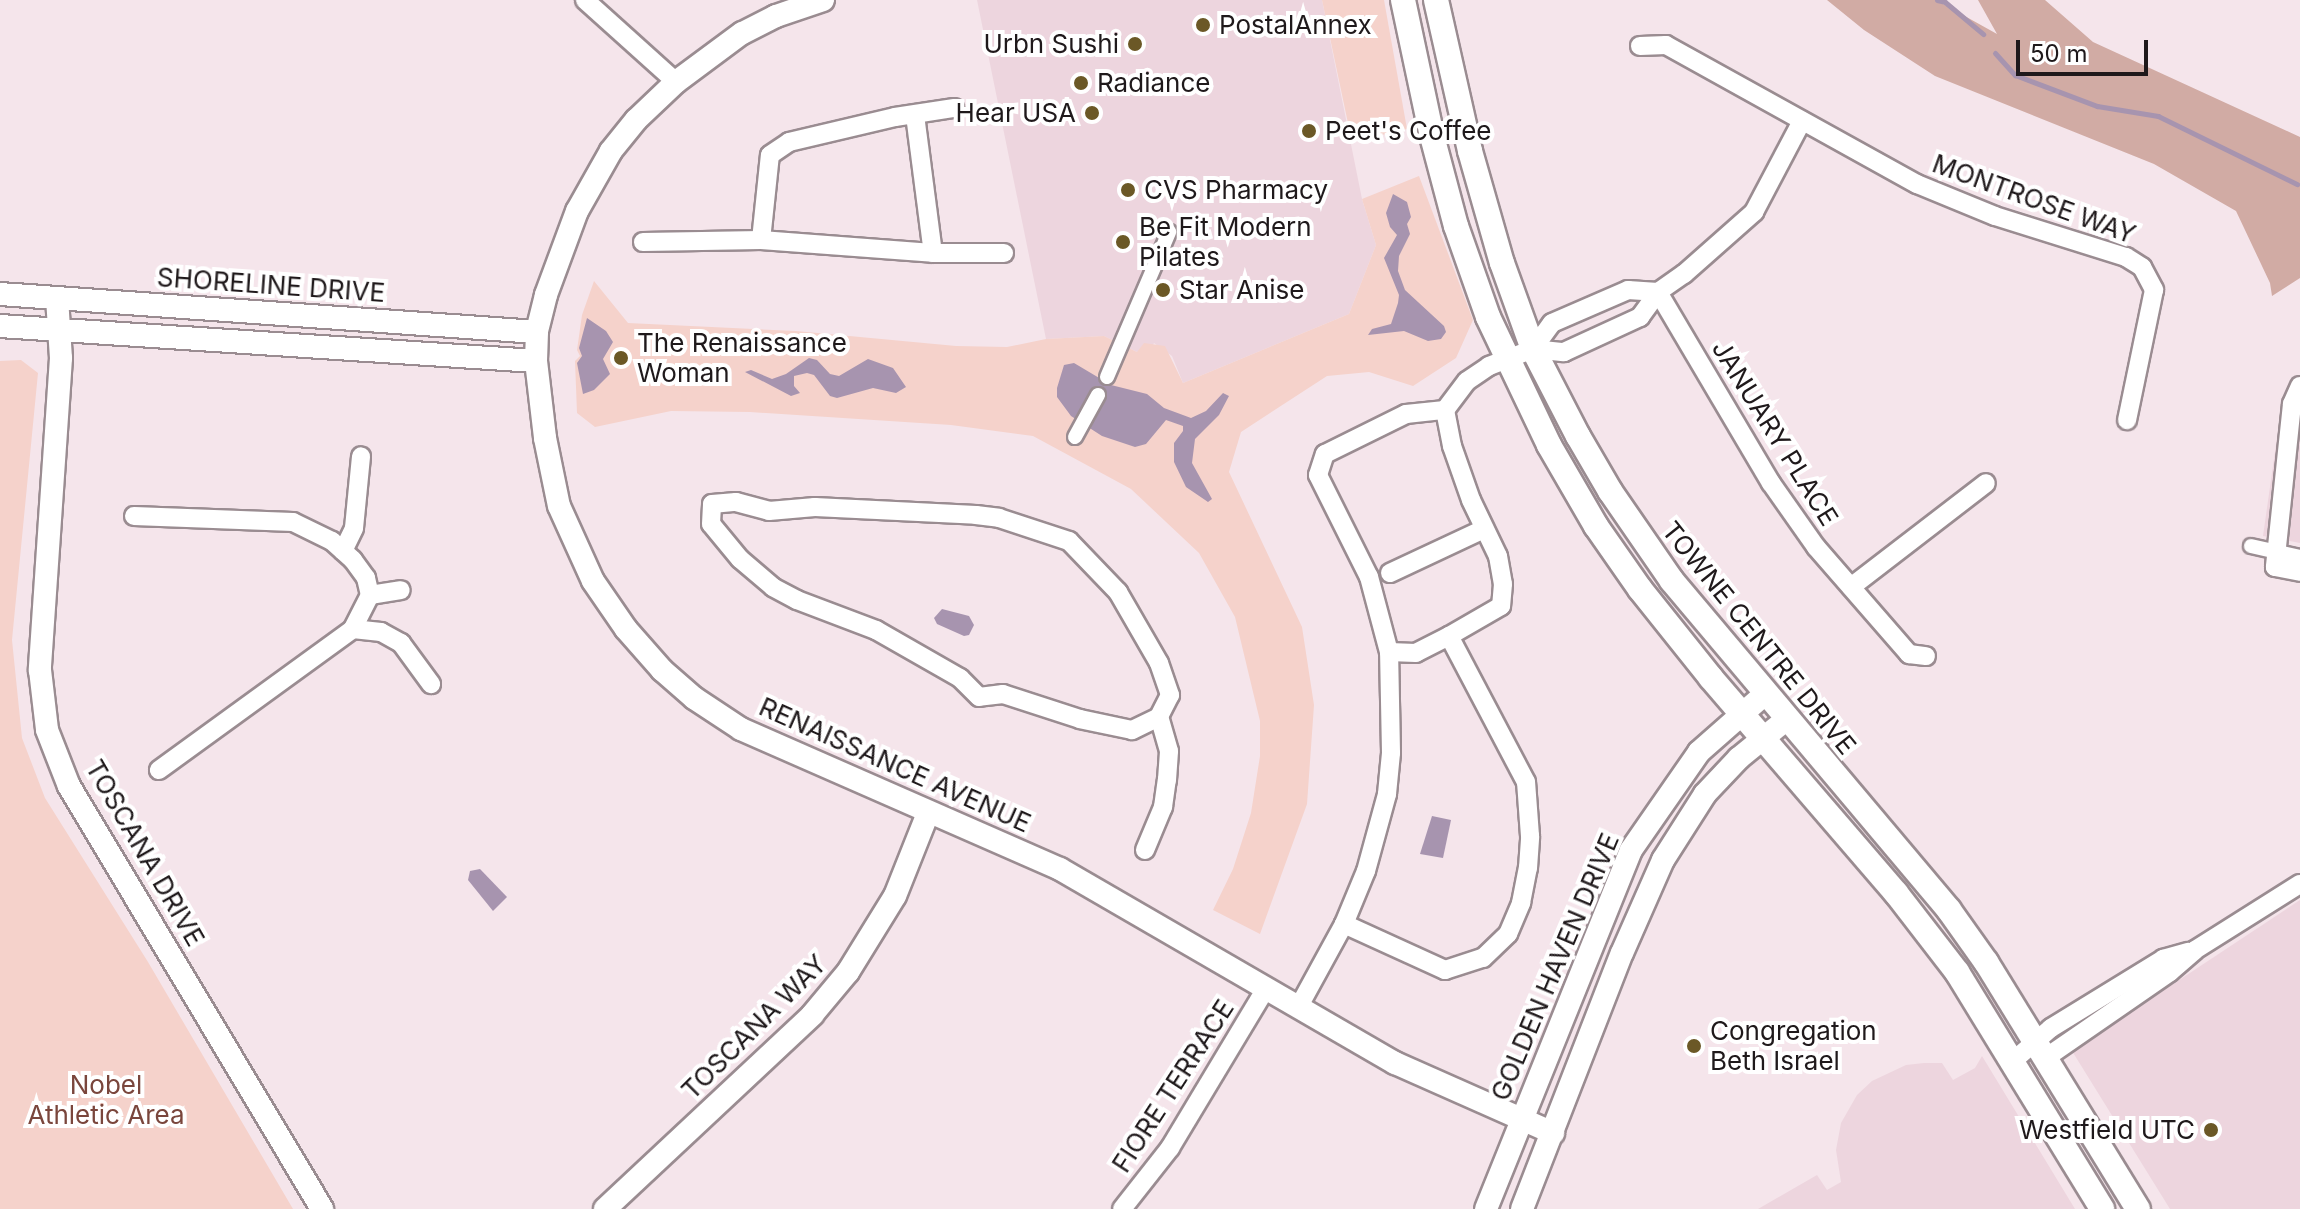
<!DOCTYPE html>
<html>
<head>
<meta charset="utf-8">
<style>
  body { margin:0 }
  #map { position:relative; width:2300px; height:1209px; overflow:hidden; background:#f5e5eb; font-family:Inter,sans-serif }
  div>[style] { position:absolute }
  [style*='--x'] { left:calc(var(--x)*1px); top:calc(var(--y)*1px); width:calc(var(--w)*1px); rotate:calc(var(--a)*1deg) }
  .built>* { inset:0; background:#edd5de }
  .green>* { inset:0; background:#f5d2cb }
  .forest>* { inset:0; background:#d1aba4 }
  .water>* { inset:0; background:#a794af }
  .stream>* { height:5px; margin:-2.5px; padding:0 2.5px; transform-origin:2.5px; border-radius:2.5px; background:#a794af }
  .roads { filter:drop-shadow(2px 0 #9a8c91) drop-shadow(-2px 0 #9a8c91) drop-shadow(0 2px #9a8c91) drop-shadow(0 -2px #9a8c91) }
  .pedestrian>* { height:14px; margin:-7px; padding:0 7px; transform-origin:7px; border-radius:7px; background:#fff }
  .minor>* { height:18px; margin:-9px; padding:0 9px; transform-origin:9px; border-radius:9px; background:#fff }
  .tertiary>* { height:22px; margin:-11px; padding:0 11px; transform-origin:11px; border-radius:11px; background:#fff }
  .secondary>* { height:24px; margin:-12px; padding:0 12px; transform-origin:12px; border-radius:12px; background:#fff }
  .dots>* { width:22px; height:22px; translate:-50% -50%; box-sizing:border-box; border:4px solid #fff; border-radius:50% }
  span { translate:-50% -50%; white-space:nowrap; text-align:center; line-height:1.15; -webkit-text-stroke:8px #fff; paint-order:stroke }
  .poi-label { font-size:26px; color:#1f191b }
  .left { translate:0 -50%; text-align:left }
  .right { translate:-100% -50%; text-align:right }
  .street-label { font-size:26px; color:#1f191b }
  .park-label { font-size:26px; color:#7a463c }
  .scale { position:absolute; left:2016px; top:40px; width:132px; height:36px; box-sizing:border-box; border:4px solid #1f191b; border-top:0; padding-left:10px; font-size:24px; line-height:28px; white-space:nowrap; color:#1f191b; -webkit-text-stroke:6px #fff; paint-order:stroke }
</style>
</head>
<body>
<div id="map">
  <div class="built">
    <div style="clip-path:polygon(977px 0,1322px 0,1362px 199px,1376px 245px,1349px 314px,1183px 383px,1172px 356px,1154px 343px,1152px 347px,1137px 352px,1104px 336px,1046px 339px)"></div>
    <div style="clip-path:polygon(2300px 379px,2300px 543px,2263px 536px,2282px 403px,2289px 385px)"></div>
    <div style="clip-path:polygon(2300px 900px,2300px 1209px,2170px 1209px,2072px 1051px)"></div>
    <div style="clip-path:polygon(1982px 1056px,2075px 1209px,1758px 1209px,1817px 1175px,1827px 1190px,1841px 1182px,1836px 1150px,1841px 1123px,1857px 1095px,1872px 1081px,1906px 1065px,1924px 1063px,1942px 1063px,1953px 1080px,1975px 1068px)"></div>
  </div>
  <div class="green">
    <div style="clip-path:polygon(1322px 0,1384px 0,1407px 129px,1352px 142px)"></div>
    <div style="clip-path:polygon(1419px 176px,1473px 320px,1456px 358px,1413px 386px,1369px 372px,1327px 376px,1241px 432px,1229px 472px,1302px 627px,1314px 705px,1307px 804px,1260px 934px,1213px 910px,1233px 869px,1251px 813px,1260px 756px,1260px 721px,1235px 617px,1199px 553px,1131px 489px,1033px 436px,951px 425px,750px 412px,671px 411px,595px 427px,577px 413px,575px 361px,580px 356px,577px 350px,582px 315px,594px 281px,628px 323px,796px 331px,956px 346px,1007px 347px,1046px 339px,1104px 336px,1137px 352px,1144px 343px,1165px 346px,1183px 383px,1349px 314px,1376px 245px,1362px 199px)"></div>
    <div style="clip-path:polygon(21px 360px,38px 373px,12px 640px,22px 738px,45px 798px,148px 962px,293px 1209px,0 1209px,0 361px)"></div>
  </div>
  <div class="forest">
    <div style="clip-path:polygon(1827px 0,1936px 0,1997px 34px,1978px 0,2045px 0,2093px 42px,2300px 137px,2300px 278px,2272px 296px,2270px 283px,2236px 211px,2154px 164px,1935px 76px,1864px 30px)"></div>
  </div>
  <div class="water">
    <div style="clip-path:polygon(1393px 194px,1407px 202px,1411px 217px,1407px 224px,1410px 234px,1399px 256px,1398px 271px,1405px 290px,1444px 326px,1446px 332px,1441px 339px,1428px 341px,1404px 331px,1368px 335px,1372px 329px,1391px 324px,1398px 303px,1399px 295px,1384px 258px,1397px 235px,1390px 227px,1386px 213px)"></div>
    <div style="clip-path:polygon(587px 318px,606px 331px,613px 342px,603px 359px,610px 374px,594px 390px,583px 394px,577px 363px,582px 356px,579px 348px)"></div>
    <div style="clip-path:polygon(809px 358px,817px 360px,830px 374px,839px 376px,868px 359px,893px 368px,906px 387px,896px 393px,873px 388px,837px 398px,830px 396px,814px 375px,807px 373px,794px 376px,794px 386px,800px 393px,791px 396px,745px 372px,751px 370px,772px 379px,786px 374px)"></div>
    <div style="clip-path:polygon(1074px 363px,1111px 385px,1147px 394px,1164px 408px,1191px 418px,1206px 411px,1223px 393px,1229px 396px,1219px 415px,1195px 439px,1192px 463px,1212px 499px,1208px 502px,1186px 487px,1174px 462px,1174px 443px,1183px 431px,1183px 426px,1166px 420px,1146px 444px,1135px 447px,1102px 436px,1071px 416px,1057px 397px,1057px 388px,1064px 365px)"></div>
    <div style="clip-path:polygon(942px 609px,969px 616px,974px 625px,969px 635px,964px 636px,937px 624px,934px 618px)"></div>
    <div style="clip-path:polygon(1432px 816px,1451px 820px,1443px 858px,1420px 854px)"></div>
    <div style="clip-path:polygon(480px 869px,507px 897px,493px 911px,468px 880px,470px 871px)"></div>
  </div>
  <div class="stream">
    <div style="--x:1937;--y:0;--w:8;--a:14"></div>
    <div style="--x:1945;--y:2;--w:50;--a:40.1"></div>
    <div style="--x:1995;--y:53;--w:30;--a:48"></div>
    <div style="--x:2015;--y:75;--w:88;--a:20.7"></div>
    <div style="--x:2097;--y:106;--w:62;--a:9.3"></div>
    <div style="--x:2158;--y:116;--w:155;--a:26.1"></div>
  </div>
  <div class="roads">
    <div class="pedestrian">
      <div style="--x:1107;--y:377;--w:158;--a:-66.8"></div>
      <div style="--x:1075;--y:437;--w:48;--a:-61.3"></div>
      <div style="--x:2251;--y:546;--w:50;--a:12.7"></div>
    </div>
    <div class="minor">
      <div style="--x:585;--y:0;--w:122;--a:42"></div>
      <div style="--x:1640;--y:46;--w:26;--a:-2"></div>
      <div style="--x:1666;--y:45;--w:287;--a:29"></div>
      <div style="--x:1917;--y:184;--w:84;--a:22.3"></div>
      <div style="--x:1995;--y:216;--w:137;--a:17.4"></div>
      <div style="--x:2126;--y:257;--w:19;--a:32"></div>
      <div style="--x:2142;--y:267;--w:26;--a:62"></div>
      <div style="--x:2154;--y:290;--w:133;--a:101.7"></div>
      <div style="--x:915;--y:115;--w:139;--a:82.6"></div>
      <div style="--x:770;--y:155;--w:23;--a:-34"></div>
      <div style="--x:789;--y:142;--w:109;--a:-13.3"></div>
      <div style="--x:895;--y:117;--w:60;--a:-8.7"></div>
      <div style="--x:761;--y:240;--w:85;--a:-84"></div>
      <div style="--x:643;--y:242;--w:118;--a:-1"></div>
      <div style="--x:761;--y:240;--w:172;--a:4.3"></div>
      <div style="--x:933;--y:253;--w:71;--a:0"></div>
      <div style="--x:1658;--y:292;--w:222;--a:59.4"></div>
      <div style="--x:1771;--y:483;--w:78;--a:54.9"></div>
      <div style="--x:1816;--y:547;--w:142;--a:49"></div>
      <div style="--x:1909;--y:654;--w:17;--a:7"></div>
      <div style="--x:1533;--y:349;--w:32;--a:-54"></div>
      <div style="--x:1552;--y:323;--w:83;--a:-23.5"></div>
      <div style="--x:1628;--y:290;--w:30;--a:4"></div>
      <div style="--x:2300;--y:386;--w:20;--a:114"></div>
      <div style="--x:2292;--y:404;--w:164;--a:96"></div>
      <div style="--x:2275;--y:567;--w:25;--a:11"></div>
      <div style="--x:1445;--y:410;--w:37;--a:79"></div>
      <div style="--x:1452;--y:446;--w:57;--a:70.6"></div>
      <div style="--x:1471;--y:500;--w:62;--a:64.3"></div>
      <div style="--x:1498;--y:556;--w:28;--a:80"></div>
      <div style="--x:1503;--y:584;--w:22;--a:95"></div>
      <div style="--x:1501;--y:606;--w:60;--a:150"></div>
      <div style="--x:736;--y:502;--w:34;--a:15"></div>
      <div style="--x:769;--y:511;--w:46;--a:-5"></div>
      <div style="--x:815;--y:507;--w:161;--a:2.8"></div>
      <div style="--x:976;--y:515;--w:23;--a:7"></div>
      <div style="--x:999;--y:518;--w:74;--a:18.2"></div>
      <div style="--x:1069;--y:541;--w:71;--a:46.1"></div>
      <div style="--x:1118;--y:592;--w:82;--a:60"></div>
      <div style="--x:1159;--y:663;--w:34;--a:71"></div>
      <div style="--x:1170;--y:695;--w:25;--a:117"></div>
      <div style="--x:1159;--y:717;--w:30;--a:154"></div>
      <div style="--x:1132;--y:730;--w:53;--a:-168.1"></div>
      <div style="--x:1080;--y:719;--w:81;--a:-162"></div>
      <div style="--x:1003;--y:694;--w:24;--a:173"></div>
      <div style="--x:979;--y:697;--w:27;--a:-135"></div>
      <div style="--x:960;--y:678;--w:97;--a:-150.3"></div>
      <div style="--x:876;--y:630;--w:85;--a:-159.2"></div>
      <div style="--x:797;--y:600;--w:27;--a:-152"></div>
      <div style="--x:773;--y:587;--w:43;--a:-139.7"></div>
      <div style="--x:740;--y:559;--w:45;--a:-129.6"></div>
      <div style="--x:711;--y:524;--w:20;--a:-87"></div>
      <div style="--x:712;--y:504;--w:24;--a:-5"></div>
      <div style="--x:134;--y:516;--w:159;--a:2.2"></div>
      <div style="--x:293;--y:522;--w:43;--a:26"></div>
      <div style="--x:332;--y:541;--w:28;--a:42"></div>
      <div style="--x:353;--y:560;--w:22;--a:54"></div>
      <div style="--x:366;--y:578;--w:17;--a:77"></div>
      <div style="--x:370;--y:595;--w:38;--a:117"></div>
      <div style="--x:353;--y:629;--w:240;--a:144"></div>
      <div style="--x:343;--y:551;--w:25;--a:-64"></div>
      <div style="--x:354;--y:528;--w:72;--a:-84.4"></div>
      <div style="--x:1390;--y:573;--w:104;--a:-25.1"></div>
      <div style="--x:1851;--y:587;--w:170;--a:-37.6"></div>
      <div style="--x:370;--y:595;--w:31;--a:-9"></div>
      <div style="--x:353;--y:629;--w:28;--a:6"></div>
      <div style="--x:381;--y:632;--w:23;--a:29"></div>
      <div style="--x:401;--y:643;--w:51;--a:53.8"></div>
      <div style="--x:1145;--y:850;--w:47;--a:-67.3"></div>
      <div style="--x:1163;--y:807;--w:27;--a:-82"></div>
      <div style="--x:1167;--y:780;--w:29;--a:-86"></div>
      <div style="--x:1169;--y:751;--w:35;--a:-106"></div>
      <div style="--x:1344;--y:924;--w:111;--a:24.5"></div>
      <div style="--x:1445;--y:970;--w:40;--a:-18"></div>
      <div style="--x:1483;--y:958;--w:35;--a:-44"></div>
      <div style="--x:1508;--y:934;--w:34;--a:-67"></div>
      <div style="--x:1521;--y:903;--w:36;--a:-79"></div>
      <div style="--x:1528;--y:868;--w:32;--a:-86"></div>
      <div style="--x:1530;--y:836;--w:54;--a:-94.2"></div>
      <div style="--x:1526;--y:782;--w:165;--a:-117.8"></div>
      <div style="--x:1449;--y:636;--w:37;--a:153"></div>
      <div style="--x:1416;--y:653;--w:27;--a:-178"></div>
      <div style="--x:1298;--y:1008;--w:96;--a:-61.3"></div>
      <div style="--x:1344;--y:924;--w:57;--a:-67.5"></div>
      <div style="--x:1366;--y:871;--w:80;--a:-74.7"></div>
      <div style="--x:1387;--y:794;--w:41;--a:-84.4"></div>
      <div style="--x:1391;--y:753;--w:101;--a:-91.1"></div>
      <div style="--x:1389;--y:652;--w:78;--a:-104.9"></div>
      <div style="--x:1369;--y:577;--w:114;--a:-116.6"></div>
      <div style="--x:1318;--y:475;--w:22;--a:-72"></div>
      <div style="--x:1325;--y:454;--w:90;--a:-26.3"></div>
      <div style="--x:1406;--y:414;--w:39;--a:-6"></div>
      <div style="--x:1445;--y:410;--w:36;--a:-53"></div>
      <div style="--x:1467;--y:381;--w:27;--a:-34"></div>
      <div style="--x:1489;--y:366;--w:47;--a:-21.1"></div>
      <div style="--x:1533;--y:349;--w:31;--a:6"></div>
      <div style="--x:1564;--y:352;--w:84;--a:-24.7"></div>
      <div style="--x:1640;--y:317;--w:31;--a:-54"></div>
      <div style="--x:1658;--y:292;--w:32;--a:-35"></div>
      <div style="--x:1684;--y:274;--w:94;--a:-41.5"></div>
      <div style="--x:1754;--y:212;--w:103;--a:-62.2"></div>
      <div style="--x:2044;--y:1059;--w:153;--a:-34.6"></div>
      <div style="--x:2170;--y:972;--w:33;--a:-41"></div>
      <div style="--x:2195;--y:950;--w:124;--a:-32.2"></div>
      <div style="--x:2013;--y:1061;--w:50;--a:-41"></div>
      <div style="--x:2051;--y:1028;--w:132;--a:-31.6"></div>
      <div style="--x:2163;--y:959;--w:26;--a:-16"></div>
      <div style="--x:1122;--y:1209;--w:78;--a:-51.8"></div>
      <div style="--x:1170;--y:1148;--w:184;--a:-59"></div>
    </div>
    <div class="tertiary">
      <div style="--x:823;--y:0;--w:50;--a:161.2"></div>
      <div style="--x:776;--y:16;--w:38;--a:153"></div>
      <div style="--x:742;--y:33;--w:82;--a:143.4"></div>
      <div style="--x:676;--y:82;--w:55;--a:136.5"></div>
      <div style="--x:636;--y:120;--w:40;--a:129"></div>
      <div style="--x:611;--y:151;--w:69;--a:119.5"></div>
      <div style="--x:577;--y:211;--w:90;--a:110.3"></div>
      <div style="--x:546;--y:295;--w:38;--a:104"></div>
      <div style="--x:537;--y:332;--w:29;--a:92"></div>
      <div style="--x:536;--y:361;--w:78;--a:83.3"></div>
      <div style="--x:545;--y:438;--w:69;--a:78.4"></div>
      <div style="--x:559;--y:506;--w:82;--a:65.6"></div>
      <div style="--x:593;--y:581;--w:58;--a:55.5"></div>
      <div style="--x:626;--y:629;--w:55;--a:48.7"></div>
      <div style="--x:662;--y:670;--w:43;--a:41.2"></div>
      <div style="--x:694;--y:698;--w:56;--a:33.4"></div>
      <div style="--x:741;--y:729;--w:348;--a:23.7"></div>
      <div style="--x:1060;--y:869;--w:387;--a:30.1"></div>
      <div style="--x:1395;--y:1063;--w:173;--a:23.9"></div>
      <div style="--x:0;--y:294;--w:538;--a:4.05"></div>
      <div style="--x:57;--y:298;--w:60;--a:86.2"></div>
      <div style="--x:61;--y:358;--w:313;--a:93.9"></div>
      <div style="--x:40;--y:670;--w:60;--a:83.3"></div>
      <div style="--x:47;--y:730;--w:60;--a:68.6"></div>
      <div style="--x:69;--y:786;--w:493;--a:59.1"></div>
      <div style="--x:0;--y:326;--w:537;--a:3.74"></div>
      <div style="--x:605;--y:1209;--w:284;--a:-43.1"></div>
      <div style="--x:812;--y:1015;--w:56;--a:-50.1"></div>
      <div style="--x:848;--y:972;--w:89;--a:-58.3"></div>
      <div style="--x:895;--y:896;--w:89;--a:-68.3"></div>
      <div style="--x:1486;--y:1209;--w:387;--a:-68"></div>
      <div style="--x:1631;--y:850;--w:119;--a:-55.2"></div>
      <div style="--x:1699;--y:752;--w:89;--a:-41.4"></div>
      <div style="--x:1522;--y:1209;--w:275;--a:-68.7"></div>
      <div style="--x:1622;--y:953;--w:102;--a:-66.2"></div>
      <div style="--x:1663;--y:860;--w:78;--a:-57.5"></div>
      <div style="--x:1705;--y:794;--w:50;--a:-46.6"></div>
      <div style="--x:1739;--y:758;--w:63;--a:-39.2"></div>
    </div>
    <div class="secondary">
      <div style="--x:1403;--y:0;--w:139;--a:78"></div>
      <div style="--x:1432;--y:136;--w:93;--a:75.1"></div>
      <div style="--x:1456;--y:226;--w:96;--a:70.6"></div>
      <div style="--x:1488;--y:317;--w:142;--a:64.5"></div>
      <div style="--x:1549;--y:445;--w:94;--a:59.9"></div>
      <div style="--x:1596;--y:526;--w:77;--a:55.1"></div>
      <div style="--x:1640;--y:589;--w:114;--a:51.4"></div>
      <div style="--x:1711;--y:678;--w:284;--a:49.3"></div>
      <div style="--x:1896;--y:893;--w:100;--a:52.3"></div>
      <div style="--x:1957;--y:972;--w:278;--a:58.5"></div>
      <div style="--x:1436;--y:0;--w:155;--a:77.3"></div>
      <div style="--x:1470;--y:151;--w:116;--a:74.1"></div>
      <div style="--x:1502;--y:263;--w:91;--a:70.2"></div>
      <div style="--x:1533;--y:349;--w:98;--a:62.7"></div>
      <div style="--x:1578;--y:436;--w:64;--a:59.8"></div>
      <div style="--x:1610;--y:491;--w:109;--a:55.4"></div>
      <div style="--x:1672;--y:581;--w:430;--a:49.9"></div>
      <div style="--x:1949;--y:910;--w:64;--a:54.6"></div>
      <div style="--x:1986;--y:962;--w:290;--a:58.4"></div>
    </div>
  </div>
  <div class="dots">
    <div style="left:1203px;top:25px;background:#6b5826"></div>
    <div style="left:1135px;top:44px;background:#6b5826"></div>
    <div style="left:1081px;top:83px;background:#6b5826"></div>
    <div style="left:1092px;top:113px;background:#6b5826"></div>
    <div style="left:1309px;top:131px;background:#6b5826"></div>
    <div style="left:1128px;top:190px;background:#6b5826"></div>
    <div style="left:1123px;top:242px;background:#6b5826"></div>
    <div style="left:1163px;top:290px;background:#6b5826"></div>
    <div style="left:621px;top:358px;background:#6b5826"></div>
    <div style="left:1694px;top:1046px;background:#6b5826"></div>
    <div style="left:2211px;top:1130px;background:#6b5826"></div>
  </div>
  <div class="poi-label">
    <span class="left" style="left:1219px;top:25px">PostalAnnex</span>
    <span class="right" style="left:1119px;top:44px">Urbn Sushi</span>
    <span class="left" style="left:1097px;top:83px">Radiance</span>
    <span class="right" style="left:1076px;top:113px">Hear USA</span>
    <span class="left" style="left:1325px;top:131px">Peet's Coffee</span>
    <span class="left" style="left:1144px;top:190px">CVS Pharmacy</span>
    <span class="left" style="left:1139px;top:242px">Be Fit Modern<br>Pilates</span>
    <span class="left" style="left:1179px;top:290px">Star Anise</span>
    <span class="left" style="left:637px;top:358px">The Renaissance<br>Woman</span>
    <span class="left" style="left:1710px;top:1046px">Congregation<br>Beth Israel</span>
    <span class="right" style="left:2195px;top:1130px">Westfield UTC</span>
  </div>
  <div class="street-label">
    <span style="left:2034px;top:199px;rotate:20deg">MONTROSE WAY</span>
    <span style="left:271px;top:285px;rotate:4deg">SHORELINE DRIVE</span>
    <span style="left:1775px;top:433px;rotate:58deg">JANUARY PLACE</span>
    <span style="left:1759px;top:638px;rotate:51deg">TOWNE CENTRE DRIVE</span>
    <span style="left:895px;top:765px;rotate:24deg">RENAISSANCE AVENUE</span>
    <span style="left:145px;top:853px;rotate:60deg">TOSCANA DRIVE</span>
    <span style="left:1555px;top:967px;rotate:-67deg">GOLDEN HAVEN DRIVE</span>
    <span style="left:754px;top:1027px;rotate:-45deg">TOSCANA WAY</span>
    <span style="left:1173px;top:1086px;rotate:-57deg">FIORE TERRACE</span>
  </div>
  <div class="park-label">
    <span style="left:106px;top:1100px">Nobel<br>Athletic Area</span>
  </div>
  <div class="scale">50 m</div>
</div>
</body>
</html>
